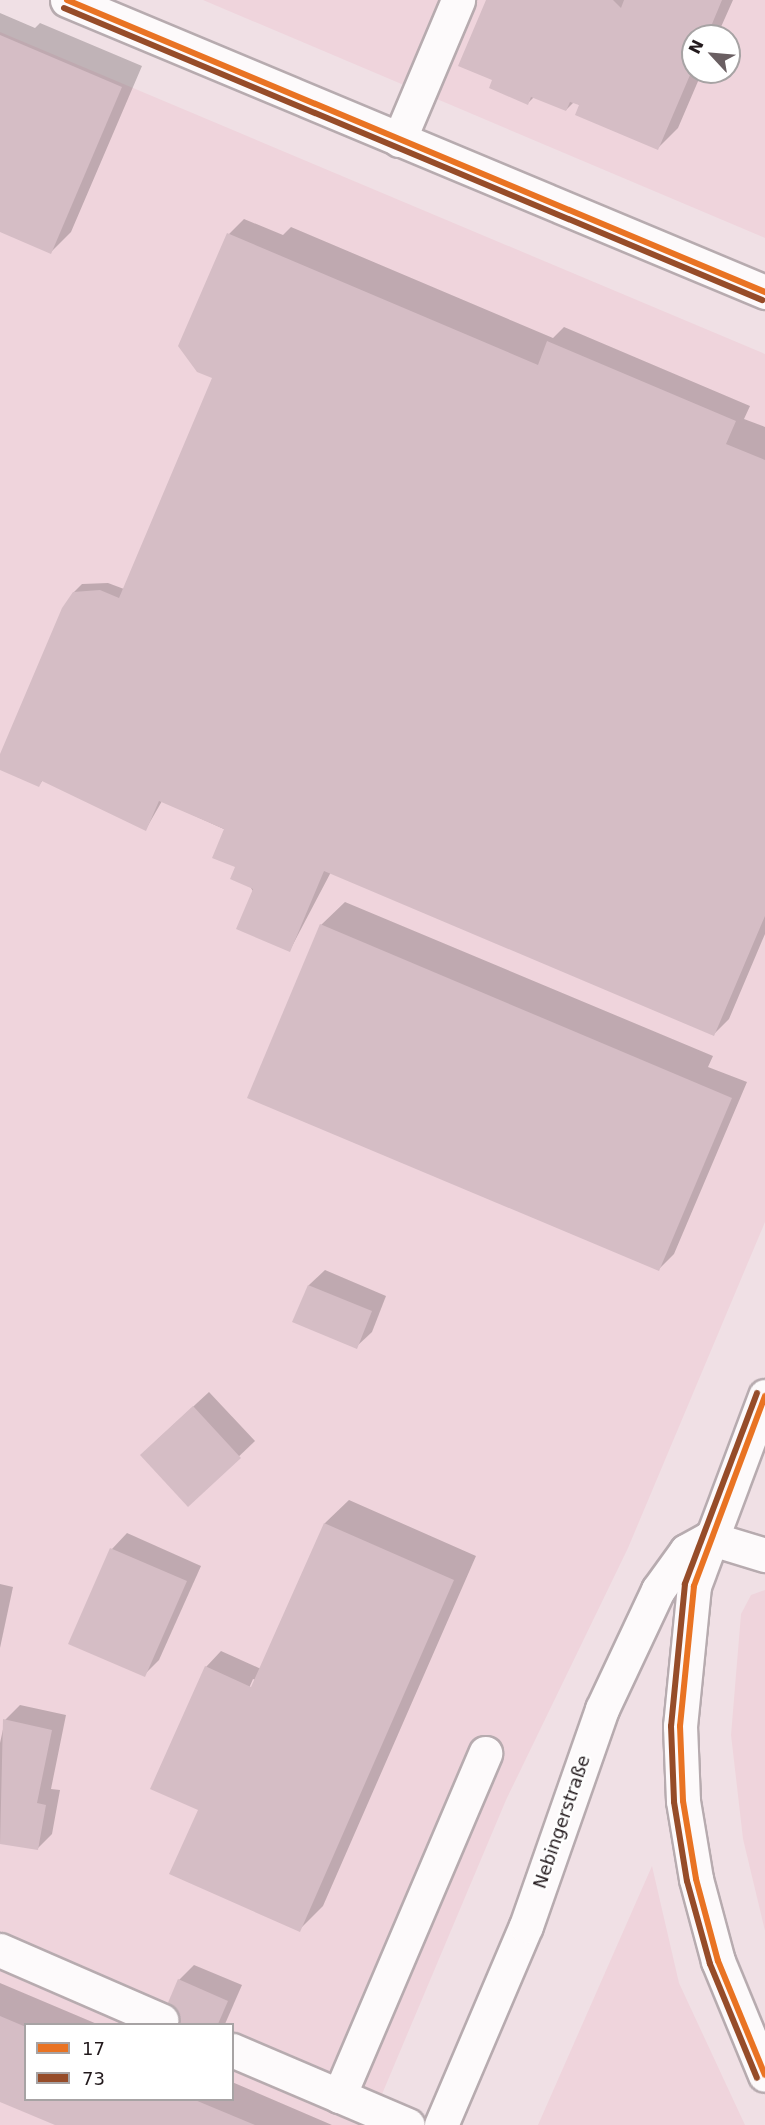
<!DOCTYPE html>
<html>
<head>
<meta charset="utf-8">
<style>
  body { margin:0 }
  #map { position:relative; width:765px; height:2125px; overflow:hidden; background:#f0e0e5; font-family:"DejaVu Sans",sans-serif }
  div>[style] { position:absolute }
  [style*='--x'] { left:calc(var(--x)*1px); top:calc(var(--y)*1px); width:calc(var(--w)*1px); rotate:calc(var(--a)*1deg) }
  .built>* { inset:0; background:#efd4dc }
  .shadow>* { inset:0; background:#0003 }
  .building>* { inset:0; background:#d5bdc5 }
  .roads { filter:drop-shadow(2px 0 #b7abaf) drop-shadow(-2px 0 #b7abaf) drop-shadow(0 2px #b7abaf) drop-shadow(0 -2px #b7abaf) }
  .minor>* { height:33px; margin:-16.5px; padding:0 16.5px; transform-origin:16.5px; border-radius:16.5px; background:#fdfafb }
  .bus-1>* { height:6px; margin:-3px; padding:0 3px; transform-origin:3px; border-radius:3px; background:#e97323 }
  .bus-2>* { height:6px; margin:-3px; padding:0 3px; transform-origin:3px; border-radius:3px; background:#964c29 }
  span { translate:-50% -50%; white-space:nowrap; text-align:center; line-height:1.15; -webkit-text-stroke:4.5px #fff; paint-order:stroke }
  .street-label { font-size:18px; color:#22191c }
  .legend { position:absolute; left:24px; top:2023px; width:210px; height:78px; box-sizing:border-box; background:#fff; border:2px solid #a7a3a4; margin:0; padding:8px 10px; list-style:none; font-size:18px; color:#22191c }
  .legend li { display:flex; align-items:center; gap:12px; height:30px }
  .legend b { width:30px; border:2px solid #a7a3a4 }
  .north { position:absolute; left:681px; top:24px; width:60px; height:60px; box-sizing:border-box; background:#fff; border:2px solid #a7a3a4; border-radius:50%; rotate:296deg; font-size:16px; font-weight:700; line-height:24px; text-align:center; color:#22191c }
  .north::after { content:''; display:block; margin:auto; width:21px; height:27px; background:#6a5f62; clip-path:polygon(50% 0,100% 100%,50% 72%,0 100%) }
</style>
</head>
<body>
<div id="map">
  <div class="built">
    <div style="clip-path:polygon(evenodd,203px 0,765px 0,765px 238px,203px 0,693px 36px,729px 36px,729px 72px,693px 72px,693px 36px)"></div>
    <div style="clip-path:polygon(evenodd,0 32px,765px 354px,765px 1222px,628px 1548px,506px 1800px,369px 2125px,0 2125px,0 32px,26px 2024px,232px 2024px,232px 2100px,26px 2100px,26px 2024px)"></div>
    <div style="clip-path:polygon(765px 1590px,765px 1931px,743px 1839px,731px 1735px,741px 1614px,751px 1595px)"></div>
    <div style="clip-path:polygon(652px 1866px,679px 1983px,745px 2125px,538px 2125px)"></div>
  </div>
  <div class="shadow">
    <div style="clip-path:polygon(488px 0,733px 0,717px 36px,693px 36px,693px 72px,702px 72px,678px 128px,658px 148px,574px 102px,566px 110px,534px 97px,528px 103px,494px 79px)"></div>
    <div style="clip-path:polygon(0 13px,35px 28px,40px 23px,142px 66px,71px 232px,51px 252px,0 231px)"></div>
    <div style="clip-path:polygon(244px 219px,283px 235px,291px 227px,553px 338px,564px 327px,750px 406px,744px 419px,765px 427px,765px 934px,729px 1019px,714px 1034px,331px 872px,290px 950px,237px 866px,226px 830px,162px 801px,146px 829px,43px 780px,39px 785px,0 769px,74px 592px,82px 584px,108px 583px,124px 589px,214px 378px,229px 234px)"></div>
    <div style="clip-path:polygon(345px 902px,713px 1056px,708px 1067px,747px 1082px,674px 1254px,659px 1269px,321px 925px)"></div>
    <div style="clip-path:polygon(325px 1270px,386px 1296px,372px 1332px,356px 1347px,294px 1321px,309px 1285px)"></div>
    <div style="clip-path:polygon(209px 1392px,255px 1441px,188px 1505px,157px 1440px)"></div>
    <div style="clip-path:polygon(evenodd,349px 1500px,476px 1556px,323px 1906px,299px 1930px,199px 1809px,206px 1667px,221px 1651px,261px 1669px,325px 1523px,349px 1500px,253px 1679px,256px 1680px,215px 1766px,253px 1679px)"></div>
    <div style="clip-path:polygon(127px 1533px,201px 1566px,159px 1660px,144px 1675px,70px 1643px,112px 1549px)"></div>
    <div style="clip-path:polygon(0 1584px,13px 1587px,0 1648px)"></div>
    <div style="clip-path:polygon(20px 1705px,66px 1715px,51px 1789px,60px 1790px,52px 1834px,37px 1849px,0 1843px,0 1743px,5px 1720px)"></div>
    <div style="clip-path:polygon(194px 1965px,242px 1985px,225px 2024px,161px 2024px,179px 1980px)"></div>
    <div style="clip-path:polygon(0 1983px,97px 2024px,26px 2024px,26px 2100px,232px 2100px,232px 2082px,332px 2125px,58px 2125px,0 2100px)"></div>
  </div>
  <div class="building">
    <div style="clip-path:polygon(486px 0,613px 0,621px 8px,624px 0,722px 0,707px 36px,693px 36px,693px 68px,658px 150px,575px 115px,579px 105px,570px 102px,566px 111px,531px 97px,528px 105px,489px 88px,492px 80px,458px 66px)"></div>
    <div style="clip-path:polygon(0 35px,122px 87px,51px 254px,0 232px)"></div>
    <div style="clip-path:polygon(227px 233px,538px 365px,547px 341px,736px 421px,726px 444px,765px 460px,765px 916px,714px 1036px,324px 871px,290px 952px,236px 929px,253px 889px,230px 879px,235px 867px,212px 858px,224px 829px,159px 801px,146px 831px,42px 781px,39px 787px,0 770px,0 754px,62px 608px,73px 592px,100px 590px,119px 598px,212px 378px,197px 372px,178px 346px)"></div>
    <div style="clip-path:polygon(320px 924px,732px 1098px,659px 1271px,247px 1098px)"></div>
    <div style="clip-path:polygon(308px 1285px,372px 1311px,357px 1349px,292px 1322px)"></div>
    <div style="clip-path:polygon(193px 1406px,241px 1458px,188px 1507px,140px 1455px)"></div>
    <div style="clip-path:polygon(324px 1523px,454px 1580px,300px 1932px,169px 1874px,198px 1810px,150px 1789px,205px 1666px,251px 1687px)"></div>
    <div style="clip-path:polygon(110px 1548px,187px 1581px,145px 1677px,68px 1644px)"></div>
    <div style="clip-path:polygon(3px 1719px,52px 1730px,37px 1803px,46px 1805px,38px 1850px,0 1844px)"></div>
    <div style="clip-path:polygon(178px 1979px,228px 2001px,218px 2024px,159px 2024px)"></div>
    <div style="clip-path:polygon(0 2016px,26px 2027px,26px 2100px,195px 2100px,255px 2125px,55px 2125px,0 2102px)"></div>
  </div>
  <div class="roads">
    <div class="minor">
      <div style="--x:67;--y:0;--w:757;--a:22.7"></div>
      <div style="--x:399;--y:140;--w:152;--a:-67.1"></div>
      <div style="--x:765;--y:1396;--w:203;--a:110.5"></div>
      <div style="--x:694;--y:1586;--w:141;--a:95.7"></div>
      <div style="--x:680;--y:1726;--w:75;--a:87.7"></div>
      <div style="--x:683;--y:1801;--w:79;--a:80.5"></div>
      <div style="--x:696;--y:1879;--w:85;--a:75"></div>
      <div style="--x:718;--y:1961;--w:123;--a:67.6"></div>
      <div style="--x:0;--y:1950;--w:176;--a:23.5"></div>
      <div style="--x:232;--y:2050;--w:191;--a:23.1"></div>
      <div style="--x:339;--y:2096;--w:373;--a:-66.9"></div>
      <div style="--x:441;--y:2125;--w:216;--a:-66.9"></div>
      <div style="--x:526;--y:1926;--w:230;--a:-70.7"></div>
      <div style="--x:602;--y:1709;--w:132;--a:-64.8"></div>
      <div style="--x:658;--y:1590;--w:48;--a:-54.3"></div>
      <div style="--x:686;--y:1551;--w:26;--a:-29"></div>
      <div style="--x:709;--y:1538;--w:59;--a:16.9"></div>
    </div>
  </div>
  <div class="bus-1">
    <div style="--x:67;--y:0;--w:757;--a:22.7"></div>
    <div style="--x:765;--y:1396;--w:203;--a:110.5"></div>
    <div style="--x:694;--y:1586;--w:141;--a:95.7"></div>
    <div style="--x:680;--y:1726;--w:75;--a:87.7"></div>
    <div style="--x:683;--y:1801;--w:79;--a:80.5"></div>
    <div style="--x:696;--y:1879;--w:85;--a:75"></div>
    <div style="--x:718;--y:1961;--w:123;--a:67.6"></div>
  </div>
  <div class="bus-2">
    <div style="--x:64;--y:8;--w:757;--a:22.7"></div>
    <div style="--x:757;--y:1393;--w:204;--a:110.7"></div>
    <div style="--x:685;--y:1584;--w:143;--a:95.6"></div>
    <div style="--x:671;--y:1726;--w:76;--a:87.7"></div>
    <div style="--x:674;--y:1802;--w:80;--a:80.7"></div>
    <div style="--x:687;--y:1881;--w:86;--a:74.5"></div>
    <div style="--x:710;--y:1964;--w:123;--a:67.6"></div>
  </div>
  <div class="street-label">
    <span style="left:562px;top:1822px;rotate:-71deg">Nebingerstraße</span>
  </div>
  <ul class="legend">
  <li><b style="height:8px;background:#e97323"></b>17</li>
  <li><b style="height:8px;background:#964c29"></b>73</li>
  </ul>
  <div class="north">N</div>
</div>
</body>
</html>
